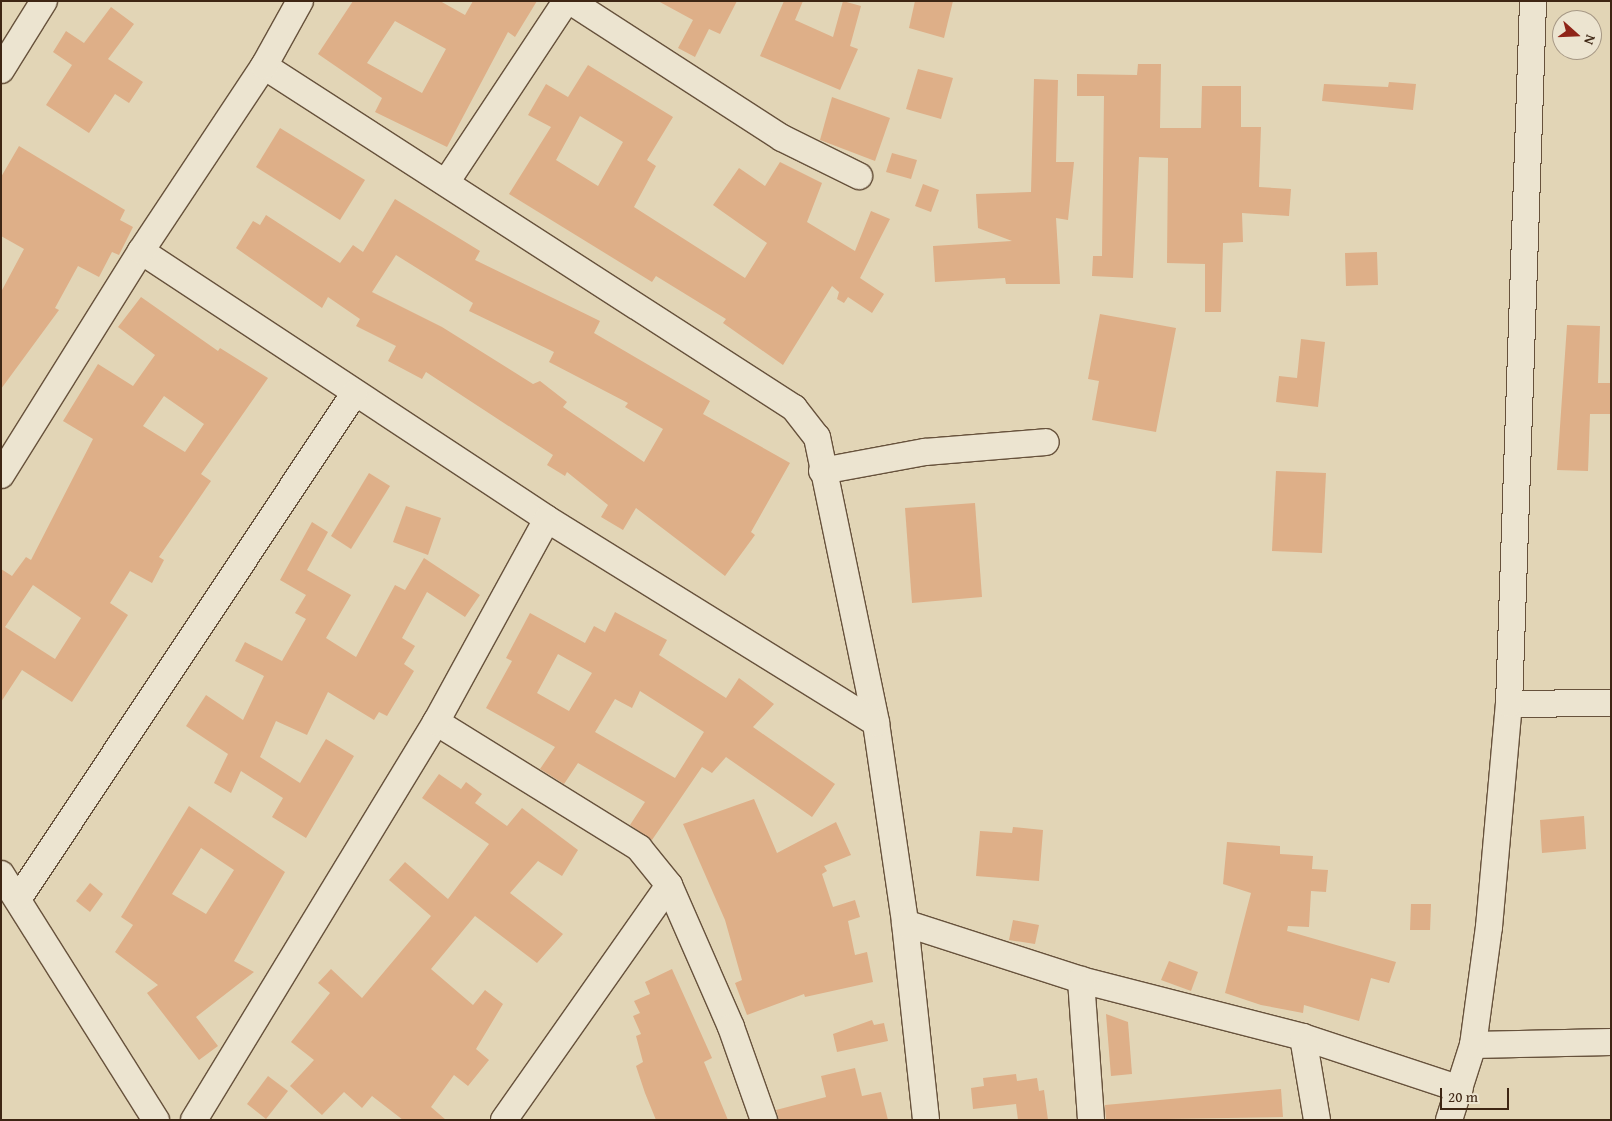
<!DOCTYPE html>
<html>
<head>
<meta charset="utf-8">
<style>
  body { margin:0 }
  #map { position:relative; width:1612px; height:1121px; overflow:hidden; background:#e2d5b6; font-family:"Gentium Book Plus",serif }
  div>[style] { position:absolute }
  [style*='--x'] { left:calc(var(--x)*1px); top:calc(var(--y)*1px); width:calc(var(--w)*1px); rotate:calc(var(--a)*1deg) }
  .building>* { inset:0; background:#deaf88 }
  .roads { filter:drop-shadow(1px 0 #67523c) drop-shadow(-1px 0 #67523c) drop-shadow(0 1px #67523c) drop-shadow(0 -1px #67523c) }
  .minor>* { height:26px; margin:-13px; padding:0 13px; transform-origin:13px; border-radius:13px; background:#ece4d0 }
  span { translate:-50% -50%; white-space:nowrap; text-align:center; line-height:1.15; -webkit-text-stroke:5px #ece4d0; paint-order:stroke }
  .frame { position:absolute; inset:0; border:2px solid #3e2614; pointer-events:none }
  .north { position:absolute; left:1552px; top:10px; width:50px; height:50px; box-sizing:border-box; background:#ece4d0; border:1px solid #a69885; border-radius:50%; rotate:110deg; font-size:14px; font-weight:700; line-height:20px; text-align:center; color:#3e2614 }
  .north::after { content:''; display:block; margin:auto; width:18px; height:22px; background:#8f2418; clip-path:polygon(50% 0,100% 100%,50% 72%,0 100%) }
  .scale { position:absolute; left:1440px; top:1088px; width:69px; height:22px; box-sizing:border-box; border:2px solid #3e2614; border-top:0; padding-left:6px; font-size:15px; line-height:18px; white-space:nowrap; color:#3e2614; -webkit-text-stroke:4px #ece4d0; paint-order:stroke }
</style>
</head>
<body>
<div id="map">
  <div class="building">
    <div style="clip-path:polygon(evenodd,353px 1px,440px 1px,465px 15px,473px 1px,537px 1px,515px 37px,508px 32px,447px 147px,375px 112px,382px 98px,318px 54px,353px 1px,395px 21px,446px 49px,422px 93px,367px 63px,395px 21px)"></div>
    <div style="clip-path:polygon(658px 1px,737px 1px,720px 34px,709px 29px,695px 57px,678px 48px,693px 20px)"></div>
    <div style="clip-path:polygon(784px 1px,803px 1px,795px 20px,833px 37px,843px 1px,861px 6px,850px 46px,858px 49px,840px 90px,760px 56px)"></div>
    <div style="clip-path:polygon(915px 1px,953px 1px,944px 38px,909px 28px)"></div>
    <div style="clip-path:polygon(111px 7px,134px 24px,108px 59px,143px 82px,129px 103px,115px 94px,89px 133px,46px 105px,72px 65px,53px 52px,66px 31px,84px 43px)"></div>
    <div style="clip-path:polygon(1138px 64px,1161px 64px,1160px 128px,1201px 128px,1202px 86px,1241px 86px,1241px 127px,1261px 127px,1259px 187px,1291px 189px,1289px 216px,1242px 213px,1243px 242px,1223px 243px,1221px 312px,1205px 312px,1205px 264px,1167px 263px,1168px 158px,1139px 157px,1133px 278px,1092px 276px,1093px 256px,1102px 256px,1104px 96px,1077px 96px,1077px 74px,1137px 75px)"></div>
    <div style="clip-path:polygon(evenodd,588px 65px,673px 117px,647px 160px,656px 166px,634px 207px,745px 278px,767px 243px,713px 205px,739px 168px,765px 186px,780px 162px,822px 183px,807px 222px,855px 251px,871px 211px,890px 219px,860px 278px,884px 294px,872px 313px,848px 297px,844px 303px,837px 299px,839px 292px,832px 286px,783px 365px,723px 323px,726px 319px,656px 276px,652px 282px,509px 194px,551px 127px,528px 115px,546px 84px,568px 97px,588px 65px,580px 116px,623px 142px,598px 186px,556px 160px,580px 116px)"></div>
    <div style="clip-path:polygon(918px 69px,953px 78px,941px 119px,906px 109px)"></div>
    <div style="clip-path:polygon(1034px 79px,1058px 80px,1056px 162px,1074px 162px,1068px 220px,1056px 218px,1060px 284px,1006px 284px,1005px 278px,935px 282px,933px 246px,1012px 241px,978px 228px,976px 194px,1031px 192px)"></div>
    <div style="clip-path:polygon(1389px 82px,1416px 84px,1413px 110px,1322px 101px,1324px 84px,1388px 87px)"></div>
    <div style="clip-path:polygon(832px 97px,890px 118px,875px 161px,820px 140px)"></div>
    <div style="clip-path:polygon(280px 128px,365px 180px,340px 220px,256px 167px)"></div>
    <div style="clip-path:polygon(19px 146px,125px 210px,120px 220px,133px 227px,119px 255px,112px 252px,99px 277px,78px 266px,55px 308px,59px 310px,1px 389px,1px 292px,24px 249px,1px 236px,1px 177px)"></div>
    <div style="clip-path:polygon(892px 153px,917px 160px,911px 179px,886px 172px)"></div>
    <div style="clip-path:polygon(923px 184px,939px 190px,931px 212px,915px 206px)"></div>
    <div style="clip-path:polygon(evenodd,395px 199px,480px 251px,475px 260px,600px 321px,594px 333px,710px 401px,703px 414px,790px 463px,751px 532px,755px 535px,725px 576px,636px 508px,623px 530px,601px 517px,608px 505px,567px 472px,565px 476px,547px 465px,553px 455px,426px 372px,422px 379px,388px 361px,396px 346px,356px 326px,360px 319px,328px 297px,322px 308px,236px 248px,253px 221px,260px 225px,266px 215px,340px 263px,353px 245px,363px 252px,395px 199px,396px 255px,473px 303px,469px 311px,554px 352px,549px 362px,628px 403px,625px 407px,663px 429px,644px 462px,563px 407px,567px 402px,540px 381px,533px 384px,442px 327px,372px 292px,396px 255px)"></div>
    <div style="clip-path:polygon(1377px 252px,1378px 285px,1346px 286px,1345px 253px)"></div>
    <div style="clip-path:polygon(evenodd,141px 297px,218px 351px,220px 348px,268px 378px,201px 474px,211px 481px,159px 557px,164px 560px,152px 583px,130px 571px,110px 603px,128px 615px,72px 702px,22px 670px,1px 702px,1px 569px,12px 576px,26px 557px,31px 560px,93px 439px,63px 421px,98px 364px,133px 386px,155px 355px,118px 327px,141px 297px,164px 396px,204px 424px,185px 452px,143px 426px,164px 396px,141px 297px,33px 585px,81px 618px,55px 659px,5px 627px,33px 585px)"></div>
    <div style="clip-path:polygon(1100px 314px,1176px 328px,1156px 432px,1092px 420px,1099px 381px,1088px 379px)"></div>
    <div style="clip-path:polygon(1567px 325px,1600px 326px,1598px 383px,1611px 383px,1611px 414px,1590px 414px,1588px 471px,1557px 470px)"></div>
    <div style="clip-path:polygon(1301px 339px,1325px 342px,1318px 407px,1276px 402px,1279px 376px,1297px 378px)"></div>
    <div style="clip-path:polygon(1276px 471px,1326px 473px,1322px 553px,1272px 551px)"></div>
    <div style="clip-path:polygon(369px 473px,390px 486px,351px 549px,331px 536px)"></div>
    <div style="clip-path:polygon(975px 503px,982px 597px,912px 603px,905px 508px)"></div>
    <div style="clip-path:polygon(406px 506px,441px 518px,428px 555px,393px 542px)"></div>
    <div style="clip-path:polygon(312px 522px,328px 532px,307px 570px,351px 595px,326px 638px,356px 657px,395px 585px,405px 590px,424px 558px,480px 595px,465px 617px,427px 592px,402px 638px,415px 646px,404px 664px,414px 671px,387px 716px,379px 712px,374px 720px,328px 692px,307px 735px,276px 721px,260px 757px,300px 783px,326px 739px,354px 756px,306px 838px,272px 817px,283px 798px,241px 771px,231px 793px,214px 783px,228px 754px,186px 726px,206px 695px,243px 720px,264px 676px,235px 661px,245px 642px,282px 661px,306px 619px,295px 613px,306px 595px,280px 580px)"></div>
    <div style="clip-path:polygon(evenodd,615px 612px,667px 640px,659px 655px,726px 698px,739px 678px,774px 704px,753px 727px,835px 784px,812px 817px,726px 757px,712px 773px,702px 767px,652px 840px,630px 825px,645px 802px,578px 763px,564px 784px,540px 769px,555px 747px,486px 708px,512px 661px,506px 658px,530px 613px,585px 643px,594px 626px,605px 632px,615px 612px,558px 654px,592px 673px,569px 711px,537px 693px,558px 654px,615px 612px,640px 691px,704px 732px,675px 778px,595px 732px,615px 699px,632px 708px,640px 691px)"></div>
    <div style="clip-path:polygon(439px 774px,461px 789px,466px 782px,482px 794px,475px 803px,507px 826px,522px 808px,578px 850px,562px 876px,538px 861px,510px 893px,563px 934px,537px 963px,475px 916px,431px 969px,473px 1005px,485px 990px,503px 1004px,476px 1049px,489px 1060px,468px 1086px,454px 1075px,431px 1107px,446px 1120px,403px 1120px,372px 1096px,362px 1108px,344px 1092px,322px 1115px,290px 1086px,314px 1060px,291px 1042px,330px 993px,318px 983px,331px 969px,362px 998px,431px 916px,389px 880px,405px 862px,448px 899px,489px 844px,422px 798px)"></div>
    <div style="clip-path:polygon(754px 799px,777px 853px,836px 822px,851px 855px,824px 866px,827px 871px,822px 874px,833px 907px,855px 900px,860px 917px,848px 921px,855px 955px,867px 952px,873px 982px,805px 997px,804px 994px,747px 1015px,735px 983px,742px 980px,725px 920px,683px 824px)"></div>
    <div style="clip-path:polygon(evenodd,189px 806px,285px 872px,234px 961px,254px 972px,196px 1017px,218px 1046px,199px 1060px,147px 993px,158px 985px,115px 952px,133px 925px,121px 917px,189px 806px,201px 848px,234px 870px,206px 914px,172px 894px,201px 848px)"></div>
    <div style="clip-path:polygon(1584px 816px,1586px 849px,1542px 853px,1540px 820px)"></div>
    <div style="clip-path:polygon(1013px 827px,1043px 830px,1039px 881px,976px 876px,980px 831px,1012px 833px)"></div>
    <div style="clip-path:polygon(1227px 842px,1280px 846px,1280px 854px,1313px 856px,1312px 869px,1328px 870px,1326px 892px,1311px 891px,1309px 927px,1288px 926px,1287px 931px,1396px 962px,1389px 983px,1371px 978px,1359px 1021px,1304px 1005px,1303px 1013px,1261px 1005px,1225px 993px,1251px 893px,1223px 884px)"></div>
    <div style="clip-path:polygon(90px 883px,103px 894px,90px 912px,76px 901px)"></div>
    <div style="clip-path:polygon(1411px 904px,1431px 904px,1430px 930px,1410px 930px)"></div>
    <div style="clip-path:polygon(1013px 920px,1039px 925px,1035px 944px,1009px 940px)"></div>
    <div style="clip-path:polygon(1169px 961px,1198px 972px,1191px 991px,1161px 980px)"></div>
    <div style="clip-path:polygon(672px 969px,712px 1058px,704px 1062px,728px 1120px,656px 1120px,645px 1093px,636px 1066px,643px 1062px,636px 1036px,641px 1034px,633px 1016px,640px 1013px,634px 1001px,650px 994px,645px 982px)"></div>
    <div style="clip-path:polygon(1106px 1014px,1128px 1022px,1132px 1074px,1111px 1076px)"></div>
    <div style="clip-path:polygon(872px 1020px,874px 1025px,884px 1023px,888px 1041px,837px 1052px,833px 1034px)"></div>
    <div style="clip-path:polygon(855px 1068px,862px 1096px,881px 1092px,888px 1120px,779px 1120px,776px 1110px,826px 1097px,821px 1076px)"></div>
    <div style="clip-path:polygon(1016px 1074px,1017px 1081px,1037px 1078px,1039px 1091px,1044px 1090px,1048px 1120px,1018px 1120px,1016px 1104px,973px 1109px,971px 1088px,984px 1086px,983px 1078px)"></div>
    <div style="clip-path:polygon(268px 1076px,288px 1091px,266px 1119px,247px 1104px)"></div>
    <div style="clip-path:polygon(1281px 1089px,1283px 1117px,1106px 1120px,1105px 1105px)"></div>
  </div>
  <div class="roads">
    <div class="minor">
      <div style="--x:570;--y:1;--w:252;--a:32.9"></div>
      <div style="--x:782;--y:138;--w:86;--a:26.3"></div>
      <div style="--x:264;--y:66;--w:631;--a:32.83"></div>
      <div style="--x:794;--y:408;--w:37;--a:52"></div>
      <div style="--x:817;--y:437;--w:292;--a:78.3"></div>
      <div style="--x:876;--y:723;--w:202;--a:81.7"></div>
      <div style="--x:905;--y:923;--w:198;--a:83.9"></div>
      <div style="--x:1;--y:70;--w:81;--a:-58.1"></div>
      <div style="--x:447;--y:181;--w:216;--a:-56.5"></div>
      <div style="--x:141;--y:251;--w:486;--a:33.4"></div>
      <div style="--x:547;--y:519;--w:387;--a:31.8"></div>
      <div style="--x:822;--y:471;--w:105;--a:-10.5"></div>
      <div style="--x:925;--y:452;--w:121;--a:-4.7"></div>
      <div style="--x:1;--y:475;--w:264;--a:-58"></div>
      <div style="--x:141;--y:251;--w:222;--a:-56.4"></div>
      <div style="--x:264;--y:66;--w:74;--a:-61"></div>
      <div style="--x:1509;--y:704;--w:102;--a:-0.6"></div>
      <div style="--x:436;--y:722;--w:239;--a:31.8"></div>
      <div style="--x:639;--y:848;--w:48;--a:51"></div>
      <div style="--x:669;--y:885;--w:155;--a:66.4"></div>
      <div style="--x:731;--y:1027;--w:99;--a:70.5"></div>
      <div style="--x:1;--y:874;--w:291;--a:57.8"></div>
      <div style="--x:18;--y:899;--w:607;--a:-56.36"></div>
      <div style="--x:905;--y:923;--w:185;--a:17.9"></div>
      <div style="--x:1081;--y:980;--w:229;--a:14.4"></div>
      <div style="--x:1303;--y:1037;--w:165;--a:18.3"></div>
      <div style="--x:1081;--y:980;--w:140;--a:85.9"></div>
      <div style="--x:1303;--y:1037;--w:84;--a:80.4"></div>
      <div style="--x:1473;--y:1045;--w:138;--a:-1.2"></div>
      <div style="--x:194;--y:1120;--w:466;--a:-58.7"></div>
      <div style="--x:436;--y:722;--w:231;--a:-61.3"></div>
      <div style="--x:504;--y:1120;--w:287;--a:-54.9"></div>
      <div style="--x:1449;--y:1120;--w:79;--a:-72.3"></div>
      <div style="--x:1473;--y:1045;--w:119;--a:-82.3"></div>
      <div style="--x:1489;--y:927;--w:224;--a:-84.9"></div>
      <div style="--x:1509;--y:704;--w:703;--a:-88.04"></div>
    </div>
  </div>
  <div class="frame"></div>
  <div class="north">N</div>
  <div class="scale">20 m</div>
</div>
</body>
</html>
